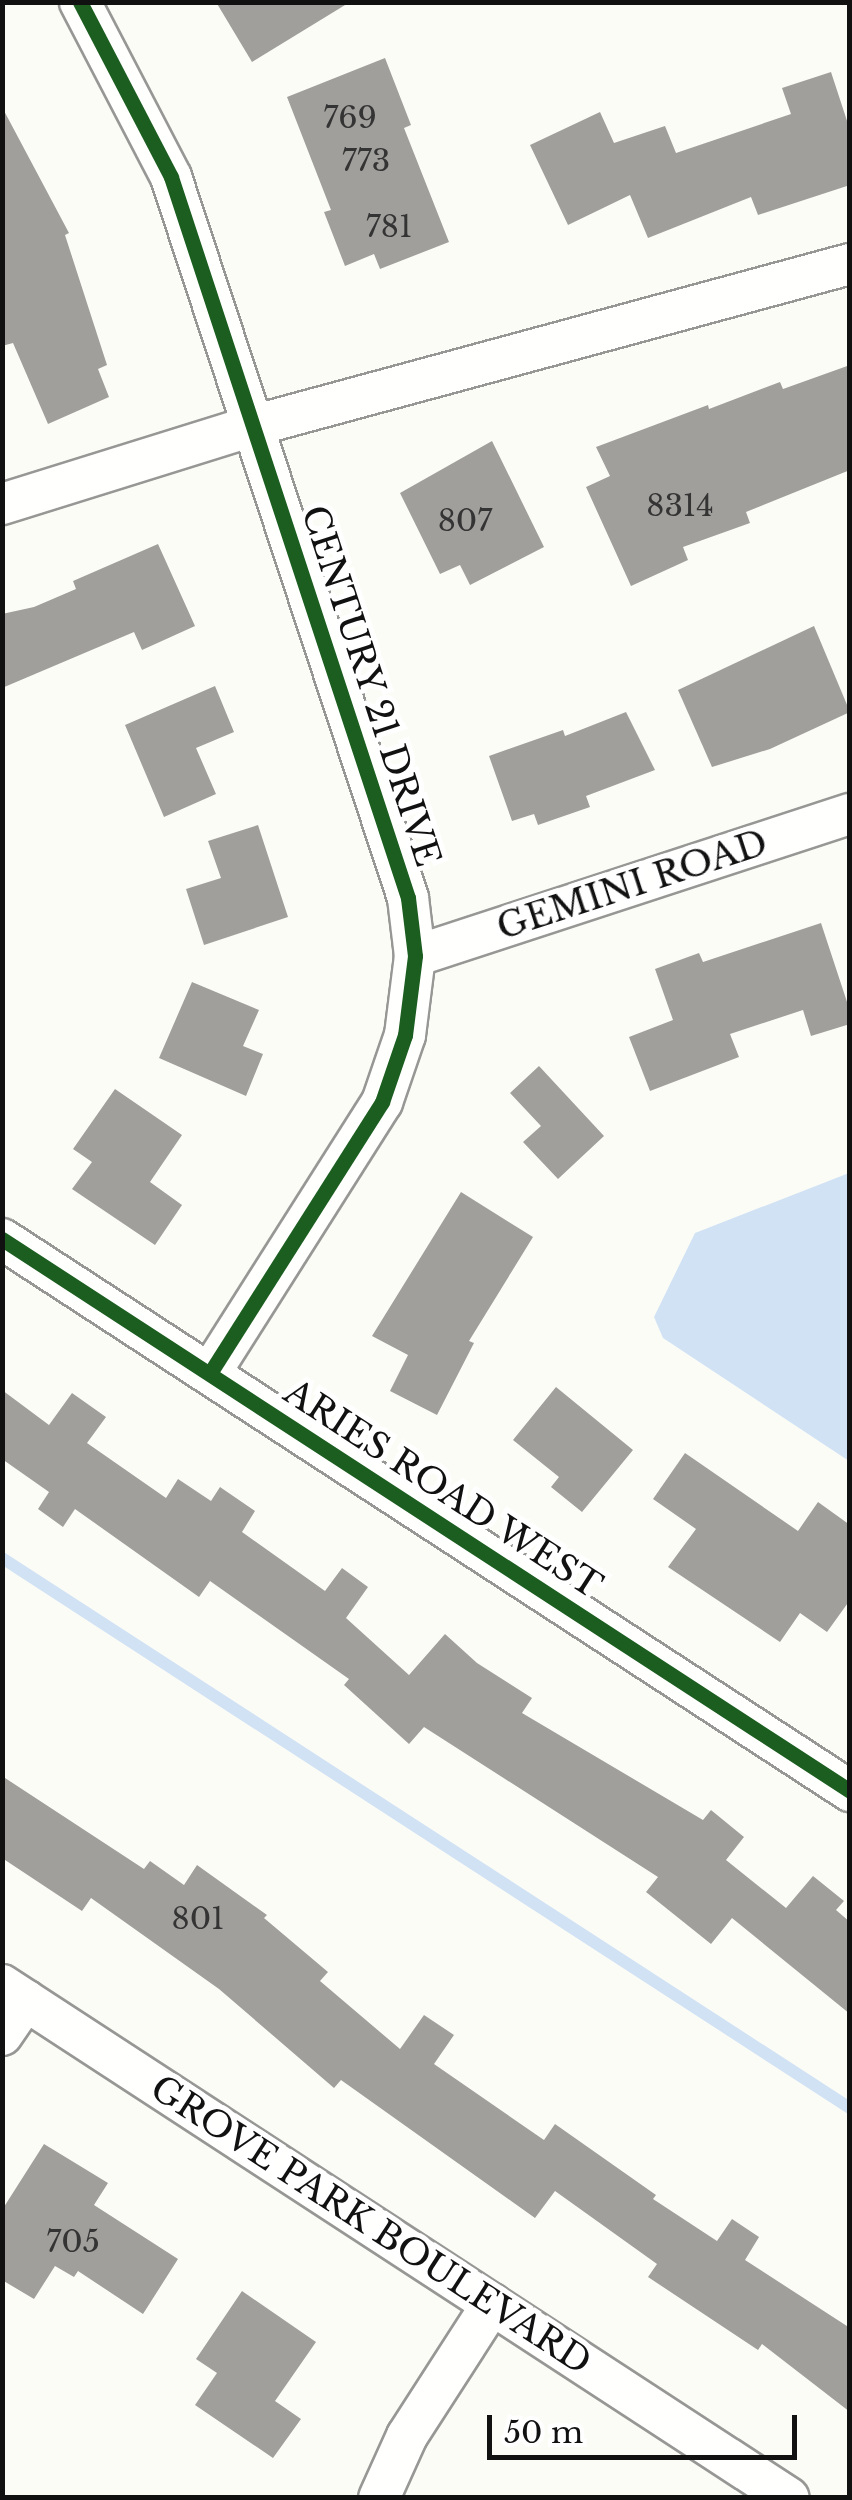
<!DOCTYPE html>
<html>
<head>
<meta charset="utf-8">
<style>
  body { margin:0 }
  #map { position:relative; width:852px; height:2500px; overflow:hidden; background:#fcfcf7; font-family:"Libre Baskerville",serif }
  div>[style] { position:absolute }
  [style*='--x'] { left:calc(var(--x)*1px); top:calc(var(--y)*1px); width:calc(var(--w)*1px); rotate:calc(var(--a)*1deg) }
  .water>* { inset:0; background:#d0e2f4 }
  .stream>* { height:12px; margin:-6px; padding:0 6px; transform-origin:6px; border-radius:6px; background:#d0e2f4 }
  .building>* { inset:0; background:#a09f9c }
  .roads { filter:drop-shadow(2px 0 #979795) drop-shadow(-2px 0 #979795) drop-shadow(0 2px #979795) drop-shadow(0 -2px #979795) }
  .street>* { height:40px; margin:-20px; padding:0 20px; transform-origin:20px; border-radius:20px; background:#fffffe }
  .cycleway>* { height:15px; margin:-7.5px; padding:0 7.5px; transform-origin:7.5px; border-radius:7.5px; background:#1b5e20 }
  span { translate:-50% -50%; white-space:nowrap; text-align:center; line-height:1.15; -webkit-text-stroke:10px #fff; paint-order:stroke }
  .number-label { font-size:30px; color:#353434 }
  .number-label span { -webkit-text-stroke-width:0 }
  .street-label { font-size:35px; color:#111 }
  .frame { position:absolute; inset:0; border:5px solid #111; pointer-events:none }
  .scale { position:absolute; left:487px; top:2415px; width:310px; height:45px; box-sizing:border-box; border:5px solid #111; border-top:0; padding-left:12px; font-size:30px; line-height:35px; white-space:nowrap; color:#111; -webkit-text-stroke:8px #fff; paint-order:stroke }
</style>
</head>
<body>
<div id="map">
  <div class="water">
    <div style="clip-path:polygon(849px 1173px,849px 1461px,663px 1338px,654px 1317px,695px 1233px)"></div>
  </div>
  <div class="stream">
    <div style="--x:2;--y:1558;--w:1011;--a:32.97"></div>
  </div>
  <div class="building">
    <div style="clip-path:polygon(216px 2px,350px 2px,252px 62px)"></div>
    <div style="clip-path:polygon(385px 58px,411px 125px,404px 128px,449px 242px,380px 269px,374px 254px,345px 266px,324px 212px,331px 210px,287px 97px)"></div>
    <div style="clip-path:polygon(831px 72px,850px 130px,850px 185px,758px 215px,751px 197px,648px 238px,630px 195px,568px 225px,530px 145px,600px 112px,614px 143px,665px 126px,676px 153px,791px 114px,782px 88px)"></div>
    <div style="clip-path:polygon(2px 107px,69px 233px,65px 235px,107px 365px,98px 369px,109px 397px,48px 424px,13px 343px,2px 346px)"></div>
    <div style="clip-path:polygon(850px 365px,850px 470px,746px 512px,750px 523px,683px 547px,688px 560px,631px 586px,586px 487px,610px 476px,596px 447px,708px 405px,709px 409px,780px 382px,783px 389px)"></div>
    <div style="clip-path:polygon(492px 441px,544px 547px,470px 585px,460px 565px,440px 574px,400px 493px)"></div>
    <div style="clip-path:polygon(158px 544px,195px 626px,142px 650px,134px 632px,2px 688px,2px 614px,34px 607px,76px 589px,73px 581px)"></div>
    <div style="clip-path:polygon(814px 626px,850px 712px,770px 749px,712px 767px,678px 690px)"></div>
    <div style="clip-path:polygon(215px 686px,234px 732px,196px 748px,216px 794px,164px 817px,125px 725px)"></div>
    <div style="clip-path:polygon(626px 712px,655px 770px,586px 796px,590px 807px,538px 825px,534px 814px,512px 821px,489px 756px,563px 730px,565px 736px)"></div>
    <div style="clip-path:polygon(258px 825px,288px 917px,204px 945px,186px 889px,221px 878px,208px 841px)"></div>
    <div style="clip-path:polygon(821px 923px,850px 1011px,850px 1024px,811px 1036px,803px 1010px,730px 1034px,739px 1057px,650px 1091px,629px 1037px,673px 1020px,655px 969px,699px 953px,703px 962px)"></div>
    <div style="clip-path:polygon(192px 982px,259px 1010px,243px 1046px,263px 1054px,246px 1096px,159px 1058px)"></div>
    <div style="clip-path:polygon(539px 1066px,604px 1136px,558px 1179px,523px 1142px,541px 1126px,510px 1093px)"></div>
    <div style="clip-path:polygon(115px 1089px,182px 1135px,150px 1182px,182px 1205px,155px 1245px,72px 1189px,92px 1162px,73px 1149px)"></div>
    <div style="clip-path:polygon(461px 1192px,533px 1237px,469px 1341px,474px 1343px,437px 1415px,390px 1391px,408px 1355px,372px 1336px)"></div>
    <div style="clip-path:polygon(556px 1387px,633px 1450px,582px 1512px,551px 1487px,559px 1477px,513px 1440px)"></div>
    <div style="clip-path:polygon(2px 1390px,49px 1425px,72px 1393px,106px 1417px,87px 1443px,166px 1498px,178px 1479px,211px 1501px,220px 1487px,255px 1511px,242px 1532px,325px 1591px,342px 1568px,368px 1587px,346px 1618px,409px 1675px,445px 1634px,477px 1663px,532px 1698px,522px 1713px,703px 1820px,711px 1810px,744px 1837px,726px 1860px,786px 1908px,813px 1876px,844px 1901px,836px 1910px,850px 1922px,850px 2014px,732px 1918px,711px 1944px,646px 1892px,658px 1877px,424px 1727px,409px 1744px,344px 1685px,349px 1679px,210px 1581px,199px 1597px,75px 1509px,63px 1527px,38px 1509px,49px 1492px,2px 1459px)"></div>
    <div style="clip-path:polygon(685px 1453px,798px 1531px,818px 1502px,850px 1525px,850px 1600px,827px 1632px,800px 1613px,780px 1642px,668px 1567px,696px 1529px,653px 1499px)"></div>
    <div style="clip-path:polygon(2px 1776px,144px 1869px,150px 1861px,184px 1885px,197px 1865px,267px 1915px,264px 1918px,328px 1972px,320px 1981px,400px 2049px,424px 2015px,454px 2035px,434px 2064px,544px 2140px,555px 2124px,656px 2195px,653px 2199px,717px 2241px,732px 2219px,759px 2237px,745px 2260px,850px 2328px,850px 2412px,762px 2344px,758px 2350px,648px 2277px,657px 2264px,555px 2191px,535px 2218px,341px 2080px,334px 2088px,219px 1989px,91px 1898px,82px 1911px,2px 1858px)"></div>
    <div style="clip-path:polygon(44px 2144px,108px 2183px,94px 2205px,178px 2259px,143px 2314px,78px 2271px,74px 2277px,55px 2266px,34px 2299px,2px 2280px,2px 2210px)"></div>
    <div style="clip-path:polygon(242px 2291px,316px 2342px,275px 2401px,301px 2419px,273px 2458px,195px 2405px,217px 2373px,196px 2359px)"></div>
  </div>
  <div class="roads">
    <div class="street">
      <div style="--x:80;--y:2;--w:197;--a:62.5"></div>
      <div style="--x:171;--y:177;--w:759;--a:71.8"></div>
      <div style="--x:408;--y:898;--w:58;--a:83.1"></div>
      <div style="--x:415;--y:956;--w:80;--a:97.2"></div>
      <div style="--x:405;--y:1035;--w:71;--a:108.9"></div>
      <div style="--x:382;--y:1102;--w:321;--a:122.4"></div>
      <div style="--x:2;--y:504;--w:266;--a:-17.3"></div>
      <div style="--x:256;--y:425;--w:615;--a:-15.17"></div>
      <div style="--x:415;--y:956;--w:458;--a:-18.1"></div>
      <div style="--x:2;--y:1239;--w:1012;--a:33.06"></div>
      <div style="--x:2;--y:1985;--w:939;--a:33.1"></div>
      <div style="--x:2;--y:2035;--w:42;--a:-55.6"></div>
      <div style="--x:379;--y:2498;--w:68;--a:-65.7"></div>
      <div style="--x:407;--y:2436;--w:157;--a:-57.2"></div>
    </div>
  </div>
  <div class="cycleway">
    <div style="--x:80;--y:2;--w:197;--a:62.5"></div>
    <div style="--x:171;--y:177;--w:759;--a:71.8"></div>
    <div style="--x:408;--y:898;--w:58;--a:83.1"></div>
    <div style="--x:415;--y:956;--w:80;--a:97.2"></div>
    <div style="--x:405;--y:1035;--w:71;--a:108.9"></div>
    <div style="--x:382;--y:1102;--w:321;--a:122.4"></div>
    <div style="--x:2;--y:1239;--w:1012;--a:33.06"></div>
  </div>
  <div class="number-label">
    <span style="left:350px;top:118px">769</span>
    <span style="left:366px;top:161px">773</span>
    <span style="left:389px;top:227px">781</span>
    <span style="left:680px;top:506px">8314</span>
    <span style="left:465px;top:521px">807</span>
    <span style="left:198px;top:1919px">801</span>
    <span style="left:73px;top:2242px">705</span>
  </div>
  <div class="street-label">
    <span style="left:371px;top:686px;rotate:72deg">CENTURY 21 DRIVE</span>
    <span style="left:632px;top:885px;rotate:-18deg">GEMINI ROAD</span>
    <span style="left:443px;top:1489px;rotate:33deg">ARIES ROAD WEST</span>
    <span style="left:371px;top:2225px;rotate:33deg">GROVE PARK BOULEVARD</span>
  </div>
  <div class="frame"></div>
  <div class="scale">50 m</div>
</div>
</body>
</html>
